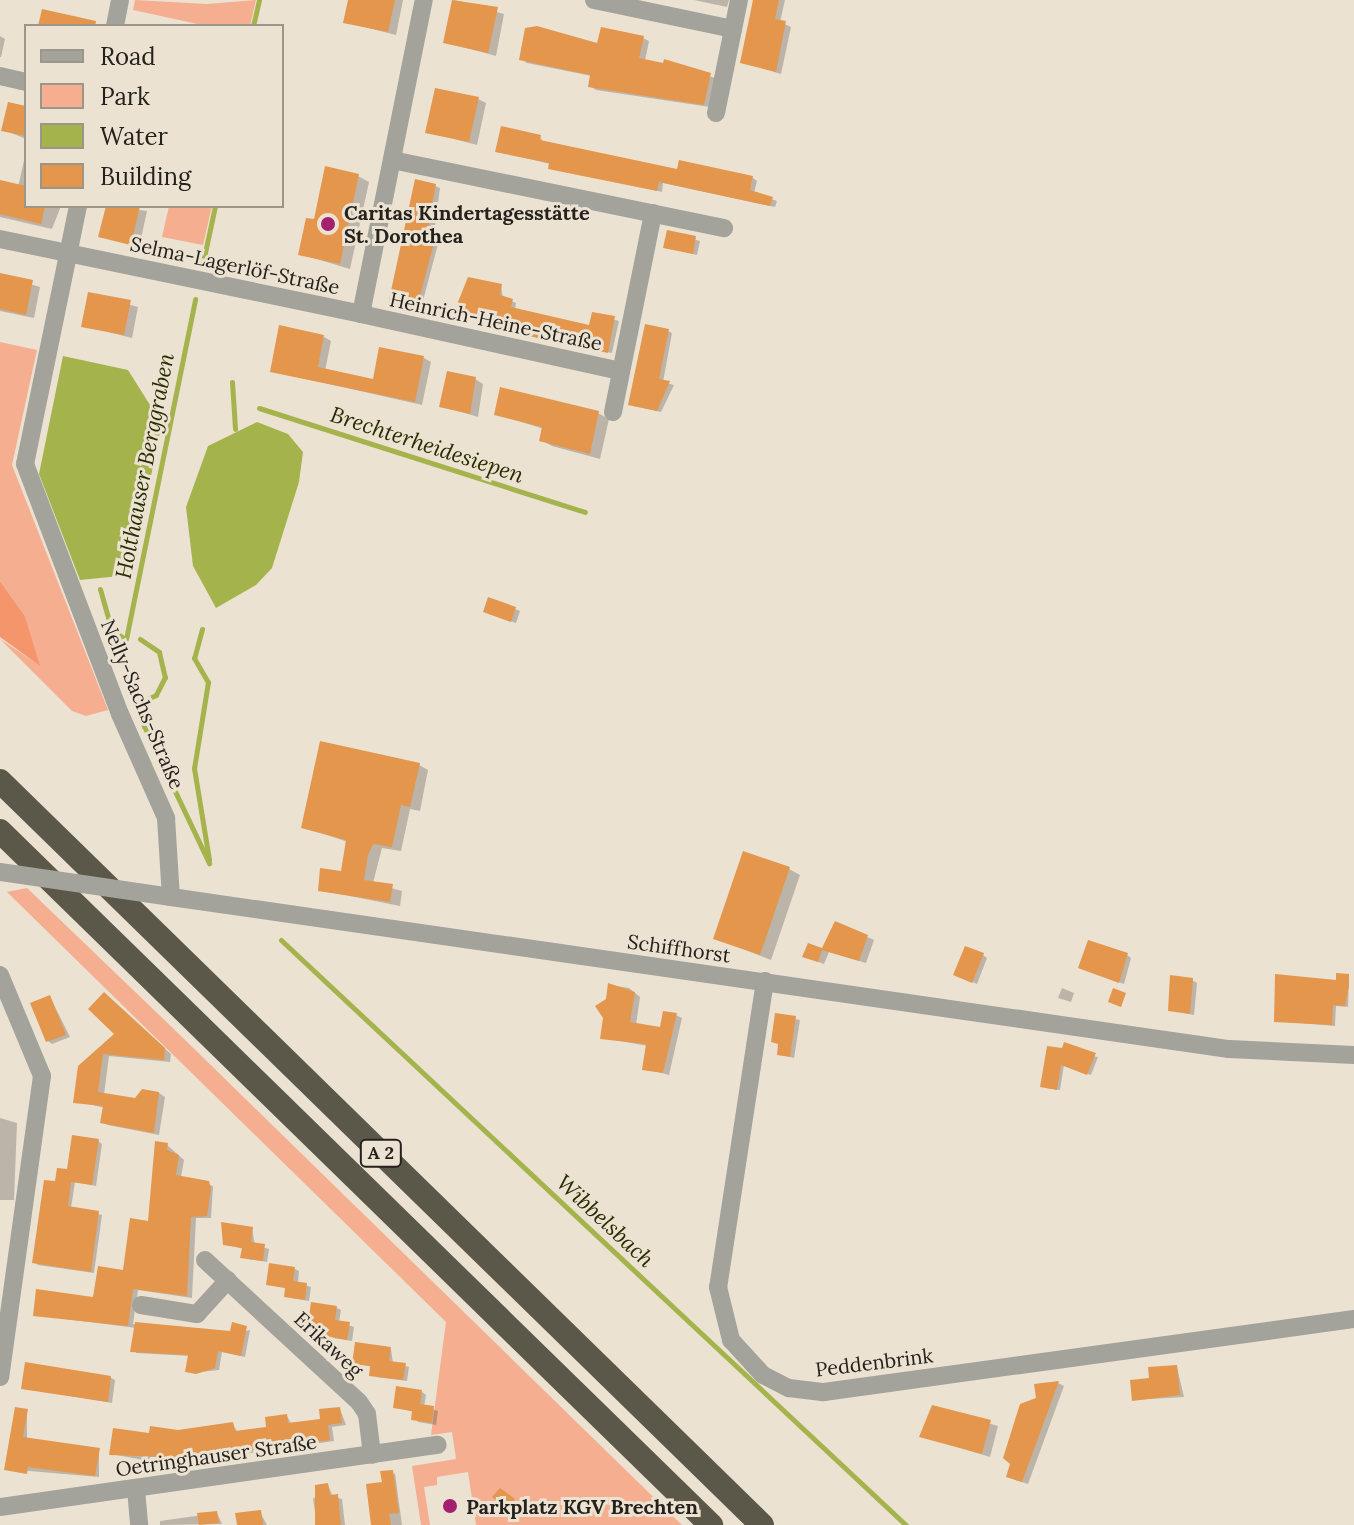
<!DOCTYPE html>
<html>
<head>
<meta charset="utf-8">
<style>
  body { margin:0 }
  #map { position:relative; width:1354px; height:1525px; overflow:hidden; background:#ebe2d2; font-family:Lora,serif }
  div>[style] { position:absolute }
  [style*='--x'] { left:calc(var(--x)*1px); top:calc(var(--y)*1px); width:calc(var(--w)*1px); rotate:calc(var(--a)*1deg) }
  .green>* { inset:0; background:#f5ae90 }
  .forest>* { inset:0; background:#f5956c }
  .water>* { inset:0; background:#a5b34d }
  .shadow>* { inset:0; background:#0003 }
  .stream>* { height:5px; margin:-2.5px; padding:0 2.5px; transform-origin:2.5px; border-radius:2.5px; background:#a5b34d }
  .building>* { inset:0; background:#e3964c }
  .minor>* { height:18px; margin:-9px; padding:0 9px; transform-origin:9px; border-radius:9px; background:#a3a29b }
  .highway>* { height:24px; margin:-12px; padding:0 12px; transform-origin:12px; border-radius:12px; background:#5b584a }
  .minor-bridge>* { height:18px; margin:-9px; padding:0 9px; transform-origin:9px; border-radius:9px; background:#a3a29b }
  .dots>* { width:22px; height:22px; translate:-50% -50%; box-sizing:border-box; border:4px solid #ebe2d2; border-radius:50% }
  span { translate:-50% -50%; white-space:nowrap; text-align:center; line-height:1.15; -webkit-text-stroke:6px #ebe2d2; paint-order:stroke }
  .shield-label span { padding:2px 6px; background:#ebe2d2; border:2px solid; border-radius:6px; -webkit-text-stroke-width:0 }
  .shield-label { font-size:18px; color:#25211c; font-weight:700 }
  .poi-label { font-size:20px; color:#25211c; font-weight:700 }
  .left { translate:0 -50%; text-align:left }
  .street-label { font-size:20px; color:#25211c }
  .water-label { font-size:22px; color:#282d01; font-style:italic }
  .legend { position:absolute; left:24px; top:24px; width:260px; height:184px; box-sizing:border-box; background:#ebe2d2; border:2px solid #9c9589; margin:0; padding:10px 14px; list-style:none; font-size:24px; color:#25211c }
  .legend li { display:flex; align-items:center; gap:16px; height:40px }
  .legend b { width:40px; border:2px solid #9c9589 }
</style>
</head>
<body>
<div id="map">
  <div class="green">
    <div style="clip-path:polygon(135px 0,207px 4px,256px 0,250px 26px,207px 26px,133px 10px)"></div>
    <div style="clip-path:polygon(169px 206px,212px 206px,203px 245px,162px 237px)"></div>
    <div style="clip-path:polygon(0 342px,37px 350px,12px 465px,108px 710px,86px 716px,72px 711px,0 639px,39px 665px,25px 616px,0 581px)"></div>
    <div style="clip-path:polygon(27px 888px,180px 1035px,682px 1525px,476px 1525px,468px 1472px,437px 1477px,437px 1485px,424px 1487px,430px 1525px,421px 1525px,412px 1466px,456px 1459px,452px 1432px,431px 1435px,446px 1322px,7px 892px)"></div>
  </div>
  <div class="forest">
    <div style="clip-path:polygon(0 581px,25px 616px,40px 666px,0 637px)"></div>
  </div>
  <div class="water">
    <div style="clip-path:polygon(63px 356px,128px 370px,162px 424px,130px 575px,80px 580px,39px 474px)"></div>
    <div style="clip-path:polygon(257px 422px,288px 434px,303px 452px,299px 482px,272px 568px,256px 585px,216px 608px,193px 566px,186px 507px,208px 446px)"></div>
  </div>
  <div class="shadow">
    <div style="clip-path:polygon(350px 0,403px 0,396px 35px,345px 22px)"></div>
    <div style="clip-path:polygon(454px 0,504px 14px,496px 56px,445px 42px)"></div>
    <div style="clip-path:polygon(694px 0,729px 0,727px 7px)"></div>
    <div style="clip-path:polygon(754px 0,785px 0,780px 22px,791px 27px,781px 74px,742px 62px)"></div>
    <div style="clip-path:polygon(527px 30px,599px 46px,643px 38px,649px 41px,645px 61px,716px 78px,710px 107px,596px 90px,590px 86px,592px 76px,527px 63px,521px 59px)"></div>
    <div style="clip-path:polygon(0 36px,5px 39px,1px 57px,0 57px)"></div>
    <div style="clip-path:polygon(478px 99px,486px 103px,477px 145px,427px 132px)"></div>
    <div style="clip-path:polygon(26px 108px,26px 139px,4px 130px)"></div>
    <div style="clip-path:polygon(540px 137px,544px 143px,678px 171px,753px 178px,757px 181px,754px 193px,777px 201px,775px 207px,663px 183px,662px 192px,498px 151px)"></div>
    <div style="clip-path:polygon(26px 152px,26px 206px,61px 206px,52px 229px,0 217px,0 182px,18px 187px)"></div>
    <div style="clip-path:polygon(358px 176px,369px 182px,350px 269px,300px 254px,315px 222px)"></div>
    <div style="clip-path:polygon(435px 186px,440px 188px,433px 241px,438px 244px,420px 312px,395px 307px,390px 304px)"></div>
    <div style="clip-path:polygon(108px 206px,147px 211px,139px 248px,101px 236px)"></div>
    <div style="clip-path:polygon(669px 232px,700px 241px,697px 255px,665px 247px)"></div>
    <div style="clip-path:polygon(0 275px,40px 287px,34px 318px,0 311px)"></div>
    <div style="clip-path:polygon(501px 286px,503px 298px,516px 303px,515px 310px,590px 327px,593px 314px,619px 321px,612px 353px,512px 332px,510px 324px,460px 313px)"></div>
    <div style="clip-path:polygon(90px 294px,138px 307px,132px 338px,84px 326px)"></div>
    <div style="clip-path:polygon(668px 331px,672px 333px,663px 382px,674px 385px,661px 412px,634px 406px,630px 404px)"></div>
    <div style="clip-path:polygon(324px 337px,331px 341px,325px 371px,374px 381px,424px 358px,431px 362px,422px 405px,272px 371px)"></div>
    <div style="clip-path:polygon(475px 379px,483px 384px,478px 417px,442px 406px)"></div>
    <div style="clip-path:polygon(598px 413px,609px 419px,600px 459px,552px 446px,541px 440px,544px 429px,496px 414px)"></div>
    <div style="clip-path:polygon(515px 609px,520px 611px,516px 623px,490px 614px)"></div>
    <div style="clip-path:polygon(419px 765px,428px 770px,420px 811px,410px 809px,401px 851px,382px 848px,373px 883px,402px 891px,400px 906px,320px 890px,343px 873px,348px 842px,303px 827px)"></div>
    <div style="clip-path:polygon(789px 869px,800px 875px,771px 960px,716px 938px)"></div>
    <div style="clip-path:polygon(836px 923px,874px 940px,866px 963px,829px 952px,824px 964px,805px 957px,809px 946px,823px 950px)"></div>
    <div style="clip-path:polygon(983px 955px,987px 958px,977px 984px,960px 977px)"></div>
    <div style="clip-path:polygon(1127px 955px,1131px 958px,1124px 984px,1085px 970px)"></div>
    <div style="clip-path:polygon(1349px 976px,1348px 1007px,1336px 1006px,1335px 1026px,1276px 1021px)"></div>
    <div style="clip-path:polygon(1192px 980px,1197px 983px,1194px 1015px,1170px 1010px)"></div>
    <div style="clip-path:polygon(610px 985px,629px 988px,640px 997px,636px 1025px,662px 1029px,676px 1015px,682px 1018px,669px 1075px,644px 1068px,648px 1046px,603px 1038px)"></div>
    <div style="clip-path:polygon(1062px 988px,1074px 993px,1071px 1002px,1058px 998px)"></div>
    <div style="clip-path:polygon(104px 994px,171px 1054px,170px 1062px,109px 1056px,104px 1095px,136px 1101px,159px 1093px,165px 1097px,159px 1135px,108px 1125px,102px 1122px,105px 1108px,76px 1101px,80px 1067px,117px 1034px)"></div>
    <div style="clip-path:polygon(50px 997px,70px 1037px,52px 1044px,48px 1041px)"></div>
    <div style="clip-path:polygon(777px 1015px,800px 1020px,794px 1058px,779px 1054px)"></div>
    <div style="clip-path:polygon(1049px 1048px,1098px 1057px,1091px 1075px,1064px 1065px,1060px 1090px,1046px 1088px)"></div>
    <div style="clip-path:polygon(0 1118px,17px 1123px,14px 1200px,0 1200px)"></div>
    <div style="clip-path:polygon(98px 1141px,102px 1144px,96px 1186px,75px 1182px,71px 1208px,102px 1215px,94px 1273px,38px 1265px,34px 1262px,56px 1184px)"></div>
    <div style="clip-path:polygon(167px 1145px,184px 1160px,181px 1177px,213px 1186px,211px 1218px,196px 1218px,192px 1298px,138px 1290px,133px 1324px,231px 1334px,250px 1330px,245px 1357px,222px 1352px,219px 1370px,191px 1373px,190px 1356px,136px 1353px,136px 1328px,35px 1315px,95px 1299px,124px 1272px,150px 1223px)"></div>
    <div style="clip-path:polygon(252px 1229px,255px 1245px,269px 1249px,267px 1262px,247px 1259px,244px 1249px,224px 1244px)"></div>
    <div style="clip-path:polygon(295px 1269px,299px 1271px,298px 1283px,311px 1287px,309px 1301px,291px 1298px,287px 1288px,268px 1284px)"></div>
    <div style="clip-path:polygon(337px 1308px,341px 1310px,339px 1322px,354px 1327px,352px 1341px,333px 1338px,329px 1328px,310px 1323px)"></div>
    <div style="clip-path:polygon(391px 1349px,393px 1363px,409px 1367px,407px 1381px,376px 1377px,372px 1367px,354px 1362px)"></div>
    <div style="clip-path:polygon(1177px 1367px,1184px 1397px,1134px 1400px,1151px 1380px)"></div>
    <div style="clip-path:polygon(111px 1378px,115px 1380px,112px 1403px,24px 1388px)"></div>
    <div style="clip-path:polygon(1058px 1383px,1064px 1386px,1028px 1484px,1015px 1480px,1009px 1476px,1038px 1399px)"></div>
    <div style="clip-path:polygon(422px 1392px,426px 1395px,424px 1407px,438px 1411px,436px 1425px,418px 1422px,414px 1412px,395px 1407px)"></div>
    <div style="clip-path:polygon(933px 1407px,998px 1426px,990px 1457px,921px 1436px)"></div>
    <div style="clip-path:polygon(340px 1409px,346px 1425px,332px 1427px,334px 1441px,229px 1456px,150px 1457px,149px 1461px,111px 1454px,151px 1435px,233px 1424px,238px 1433px,269px 1429px,287px 1416px,292px 1425px,323px 1420px)"></div>
    <div style="clip-path:polygon(27px 1411px,27px 1440px,99px 1450px,99px 1477px,6px 1469px)"></div>
    <div style="clip-path:polygon(395px 1473px,402px 1525px,373px 1525px,384px 1484px)"></div>
    <div style="clip-path:polygon(328px 1485px,333px 1497px,342px 1499px,345px 1525px,317px 1525px,313px 1499px)"></div>
    <div style="clip-path:polygon(260px 1512px,267px 1525px,239px 1525px)"></div>
    <div style="clip-path:polygon(217px 1513px,222px 1524px,160px 1525px,160px 1521px)"></div>
  </div>
  <div class="stream">
    <div style="--x:253;--y:26;--w:27;--a:-77"></div>
    <div style="--x:203;--y:262;--w:57;--a:-77.9"></div>
    <div style="--x:232;--y:382;--w:47;--a:86.3"></div>
    <div style="--x:259;--y:408;--w:342;--a:17.7"></div>
    <div style="--x:100;--y:589;--w:41;--a:74.2"></div>
    <div style="--x:111;--y:628;--w:16;--a:40"></div>
    <div style="--x:202;--y:629;--w:30;--a:105"></div>
    <div style="--x:194;--y:658;--w:28;--a:60"></div>
    <div style="--x:208;--y:682;--w:87;--a:99.2"></div>
    <div style="--x:194;--y:768;--w:93;--a:80.7"></div>
    <div style="--x:126;--y:639;--w:347;--a:-78.5"></div>
    <div style="--x:140;--y:639;--w:23;--a:34"></div>
    <div style="--x:159;--y:652;--w:26;--a:77"></div>
    <div style="--x:165;--y:677;--w:20;--a:117"></div>
    <div style="--x:156;--y:695;--w:19;--a:155"></div>
    <div style="--x:139;--y:703;--w:24;--a:78"></div>
    <div style="--x:144;--y:726;--w:152;--a:64.6"></div>
    <div style="--x:281;--y:940;--w:856;--a:43.11"></div>
  </div>
  <div class="building">
    <div style="clip-path:polygon(348px 0,395px 0,388px 32px,343px 23px)"></div>
    <div style="clip-path:polygon(452px 0,498px 7px,488px 53px,443px 43px)"></div>
    <div style="clip-path:polygon(753px 0,779px 0,775px 19px,786px 21px,776px 72px,740px 63px)"></div>
    <div style="clip-path:polygon(42px 9px,96px 21px,95px 26px,38px 26px)"></div>
    <div style="clip-path:polygon(537px 26px,597px 43px,601px 27px,644px 36px,639px 58px,663px 63px,664px 59px,711px 73px,704px 105px,588px 87px,590px 75px,519px 60px,525px 28px)"></div>
    <div style="clip-path:polygon(435px 88px,479px 97px,469px 142px,425px 133px)"></div>
    <div style="clip-path:polygon(8px 102px,26px 106px,26px 136px,1px 131px)"></div>
    <div style="clip-path:polygon(501px 126px,541px 135px,540px 140px,677px 169px,679px 160px,753px 176px,750px 190px,773px 197px,770px 206px,659px 182px,657px 191px,548px 169px,549px 163px,495px 152px)"></div>
    <div style="clip-path:polygon(325px 166px,359px 174px,340px 264px,298px 255px,306px 218px,314px 219px)"></div>
    <div style="clip-path:polygon(415px 179px,436px 184px,429px 219px,429px 238px,435px 239px,416px 311px,388px 305px)"></div>
    <div style="clip-path:polygon(0 180px,26px 186px,26px 206px,45px 206px,41px 224px,0 214px)"></div>
    <div style="clip-path:polygon(106px 206px,140px 206px,131px 245px,98px 237px)"></div>
    <div style="clip-path:polygon(667px 230px,696px 236px,693px 254px,663px 248px)"></div>
    <div style="clip-path:polygon(0 273px,33px 280px,26px 315px,0 309px)"></div>
    <div style="clip-path:polygon(468px 277px,502px 284px,500px 295px,513px 299px,511px 307px,589px 325px,592px 312px,615px 316px,608px 353px,506px 331px,508px 323px,454px 312px)"></div>
    <div style="clip-path:polygon(88px 292px,131px 300px,124px 335px,81px 327px)"></div>
    <div style="clip-path:polygon(645px 324px,669px 329px,659px 379px,670px 381px,657px 411px,628px 405px)"></div>
    <div style="clip-path:polygon(279px 325px,324px 335px,318px 367px,373px 379px,379px 347px,424px 356px,415px 402px,270px 372px)"></div>
    <div style="clip-path:polygon(447px 371px,476px 377px,470px 414px,439px 407px)"></div>
    <div style="clip-path:polygon(500px 387px,599px 411px,590px 454px,539px 441px,542px 427px,494px 415px)"></div>
    <div style="clip-path:polygon(488px 597px,516px 607px,511px 622px,483px 612px)"></div>
    <div style="clip-path:polygon(320px 741px,420px 763px,410px 807px,401px 805px,392px 847px,373px 844px,368px 855px,364px 880px,393px 884px,390px 902px,318px 891px,320px 868px,341px 871px,346px 840px,301px 828px)"></div>
    <div style="clip-path:polygon(743px 851px,790px 867px,760px 955px,713px 939px)"></div>
    <div style="clip-path:polygon(835px 921px,868px 935px,859px 961px,822px 950px,818px 962px,802px 957px,808px 943px,822px 948px)"></div>
    <div style="clip-path:polygon(1088px 940px,1128px 953px,1119px 983px,1078px 968px)"></div>
    <div style="clip-path:polygon(965px 946px,984px 953px,972px 983px,953px 975px)"></div>
    <div style="clip-path:polygon(1336px 973px,1349px 974px,1349px 986px,1345px 1006px,1333px 1005px,1332px 1025px,1274px 1022px,1275px 974px,1336px 980px)"></div>
    <div style="clip-path:polygon(1170px 975px,1193px 978px,1190px 1014px,1168px 1011px)"></div>
    <div style="clip-path:polygon(608px 983px,635px 992px,630px 1022px,660px 1027px,663px 1011px,677px 1013px,663px 1073px,642px 1070px,646px 1044px,600px 1039px,603px 1018px,595px 1006px,606px 999px)"></div>
    <div style="clip-path:polygon(1113px 988px,1126px 993px,1121px 1007px,1108px 1002px)"></div>
    <div style="clip-path:polygon(104px 992px,165px 1048px,164px 1060px,103px 1054px,98px 1092px,135px 1098px,142px 1089px,159px 1092px,154px 1133px,100px 1123px,103px 1106px,73px 1103px,78px 1066px,114px 1034px,88px 1009px)"></div>
    <div style="clip-path:polygon(50px 995px,66px 1035px,46px 1042px,30px 1003px)"></div>
    <div style="clip-path:polygon(775px 1013px,796px 1016px,790px 1057px,777px 1055px,778px 1044px,771px 1042px)"></div>
    <div style="clip-path:polygon(1064px 1042px,1096px 1053px,1087px 1075px,1061px 1065px,1057px 1090px,1040px 1087px,1047px 1046px,1062px 1048px)"></div>
    <div style="clip-path:polygon(72px 1135px,99px 1139px,92px 1185px,71px 1182px,68px 1206px,99px 1211px,91px 1272px,32px 1263px,44px 1180px,55px 1181px,57px 1168px,67px 1169px)"></div>
    <div style="clip-path:polygon(155px 1141px,168px 1143px,167px 1150px,179px 1155px,176px 1175px,209px 1181px,211px 1189px,207px 1216px,191px 1217px,187px 1296px,133px 1289px,128px 1326px,33px 1316px,36px 1289px,93px 1297px,98px 1266px,123px 1270px,130px 1218px,148px 1221px)"></div>
    <div style="clip-path:polygon(221px 1222px,253px 1227px,251px 1242px,265px 1244px,263px 1261px,240px 1258px,242px 1248px,223px 1245px)"></div>
    <div style="clip-path:polygon(269px 1263px,295px 1267px,293px 1281px,307px 1283px,305px 1300px,284px 1297px,285px 1288px,266px 1285px)"></div>
    <div style="clip-path:polygon(311px 1302px,337px 1306px,335px 1320px,350px 1322px,347px 1340px,326px 1336px,327px 1327px,308px 1324px)"></div>
    <div style="clip-path:polygon(135px 1322px,230px 1331px,232px 1322px,247px 1326px,241px 1356px,218px 1351px,215px 1368px,196px 1374px,185px 1372px,188px 1355px,130px 1352px)"></div>
    <div style="clip-path:polygon(355px 1342px,391px 1347px,389px 1361px,406px 1363px,403px 1380px,369px 1376px,370px 1366px,352px 1364px)"></div>
    <div style="clip-path:polygon(25px 1362px,111px 1376px,108px 1402px,21px 1389px)"></div>
    <div style="clip-path:polygon(1177px 1365px,1180px 1395px,1132px 1401px,1130px 1380px,1149px 1378px,1148px 1367px)"></div>
    <div style="clip-path:polygon(1059px 1381px,1022px 1482px,1006px 1477px,1010px 1464px,1003px 1458px,1020px 1404px,1036px 1398px,1034px 1384px)"></div>
    <div style="clip-path:polygon(396px 1386px,422px 1390px,420px 1404px,434px 1406px,432px 1423px,411px 1420px,412px 1411px,393px 1408px)"></div>
    <div style="clip-path:polygon(932px 1405px,991px 1420px,982px 1454px,919px 1437px)"></div>
    <div style="clip-path:polygon(15px 1407px,28px 1409px,23px 1437px,100px 1448px,95px 1476px,28px 1467px,27px 1474px,4px 1470px)"></div>
    <div style="clip-path:polygon(340px 1407px,342px 1423px,328px 1425px,330px 1440px,197px 1458px,109px 1455px,113px 1428px,149px 1433px,150px 1426px,178px 1430px,233px 1422px,235px 1431px,266px 1427px,265px 1417px,287px 1414px,288px 1423px,320px 1419px,319px 1409px)"></div>
    <div style="clip-path:polygon(393px 1470px,399px 1513px,389px 1514px,391px 1525px,371px 1525px,366px 1484px,382px 1482px,380px 1471px)"></div>
    <div style="clip-path:polygon(328px 1483px,330px 1495px,338px 1494px,341px 1525px,315px 1525px,315px 1485px)"></div>
    <div style="clip-path:polygon(500px 1488px,515px 1499px,508px 1509px,492px 1497px)"></div>
    <div style="clip-path:polygon(261px 1510px,263px 1525px,237px 1525px,235px 1513px)"></div>
    <div style="clip-path:polygon(217px 1511px,219px 1523px,199px 1525px,197px 1513px)"></div>
  </div>
  <div class="minor">
    <div style="--x:594;--y:0;--w:142;--a:11.8"></div>
    <div style="--x:115;--y:26;--w:26;--a:-79"></div>
    <div style="--x:0;--y:76;--w:27;--a:13"></div>
    <div style="--x:716;--y:113;--w:115;--a:-78.5"></div>
    <div style="--x:392;--y:160;--w:339;--a:11.6"></div>
    <div style="--x:78;--y:206;--w:263;--a:101.6"></div>
    <div style="--x:25;--y:464;--w:267;--a:69.2"></div>
    <div style="--x:120;--y:714;--w:114;--a:66.1"></div>
    <div style="--x:166;--y:818;--w:79;--a:86.4"></div>
    <div style="--x:171;--y:897;--w:1069;--a:8.18"></div>
    <div style="--x:1229;--y:1049;--w:125;--a:2.7"></div>
    <div style="--x:0;--y:239;--w:369;--a:11.7"></div>
    <div style="--x:361;--y:314;--w:320;--a:-78.7"></div>
    <div style="--x:361;--y:314;--w:266;--a:12.4"></div>
    <div style="--x:613;--y:412;--w:203;--a:-78.6"></div>
    <div style="--x:0;--y:975;--w:109;--a:67.4"></div>
    <div style="--x:42;--y:1076;--w:304;--a:97.9"></div>
    <div style="--x:765;--y:981;--w:310;--a:98.7"></div>
    <div style="--x:718;--y:1287;--w:55;--a:76.2"></div>
    <div style="--x:731;--y:1340;--w:47;--a:47.6"></div>
    <div style="--x:763;--y:1375;--w:29;--a:27"></div>
    <div style="--x:789;--y:1388;--w:35;--a:7"></div>
    <div style="--x:824;--y:1392;--w:535;--a:-7.84"></div>
    <div style="--x:205;--y:1260;--w:209;--a:42.7"></div>
    <div style="--x:359;--y:1402;--w:14;--a:56"></div>
    <div style="--x:367;--y:1414;--w:41;--a:83"></div>
    <div style="--x:141;--y:1305;--w:57;--a:9.1"></div>
    <div style="--x:197;--y:1314;--w:46;--a:-47.6"></div>
    <div style="--x:136;--y:1489;--w:36;--a:85"></div>
    <div style="--x:0;--y:1507;--w:442;--a:-8.1"></div>
  </div>
  <div class="highway">
    <div style="--x:0;--y:781;--w:1065;--a:44.32"></div>
    <div style="--x:0;--y:831;--w:994;--a:44.31"></div>
  </div>
  <div class="minor-bridge">
    <div style="--x:0;--y:872;--w:173;--a:8.3"></div>
  </div>
  <div class="dots">
    <div style="left:328px;top:224px;background:#a4206e"></div>
    <div style="left:450px;top:1506px;background:#a4206e"></div>
  </div>
  <div class="shield-label">
    <span style="left:381px;top:1153px">A 2</span>
  </div>
  <div class="poi-label">
    <span class="left" style="left:344px;top:224px">Caritas Kindertagesstätte<br>St. Dorothea</span>
    <span class="left" style="left:466px;top:1506px">Parkplatz KGV Brechten</span>
  </div>
  <div class="street-label">
    <span style="left:235px;top:265px;rotate:12deg">Selma-Lagerlöf-Straße</span>
    <span style="left:496px;top:321px;rotate:12deg">Heinrich-Heine-Straße</span>
    <span style="left:143px;top:704px;rotate:67deg">Nelly-Sachs-Straße</span>
    <span style="left:679px;top:948px;rotate:8deg">Schiffhorst</span>
    <span style="left:329px;top:1344px;rotate:43deg">Erikaweg</span>
    <span style="left:874px;top:1362px;rotate:-7deg">Peddenbrink</span>
    <span style="left:216px;top:1455px;rotate:-8deg">Oetringhauser Straße</span>
  </div>
  <div class="water-label">
    <span style="left:427px;top:445px;rotate:18deg">Brechterheidesiepen</span>
    <span style="left:145px;top:466px;rotate:-79deg">Holthauser Berggraben</span>
    <span style="left:605px;top:1221px;rotate:43deg">Wibbelsbach</span>
  </div>
  <ul class="legend">
  <li><b style="height:10px;background:#a3a29b"></b>Road</li>
  <li><b style="height:22px;background:#f5ae90"></b>Park</li>
  <li><b style="height:22px;background:#a5b34d"></b>Water</li>
  <li><b style="height:22px;background:#e3964c"></b>Building</li>
  </ul>
</div>
</body>
</html>
